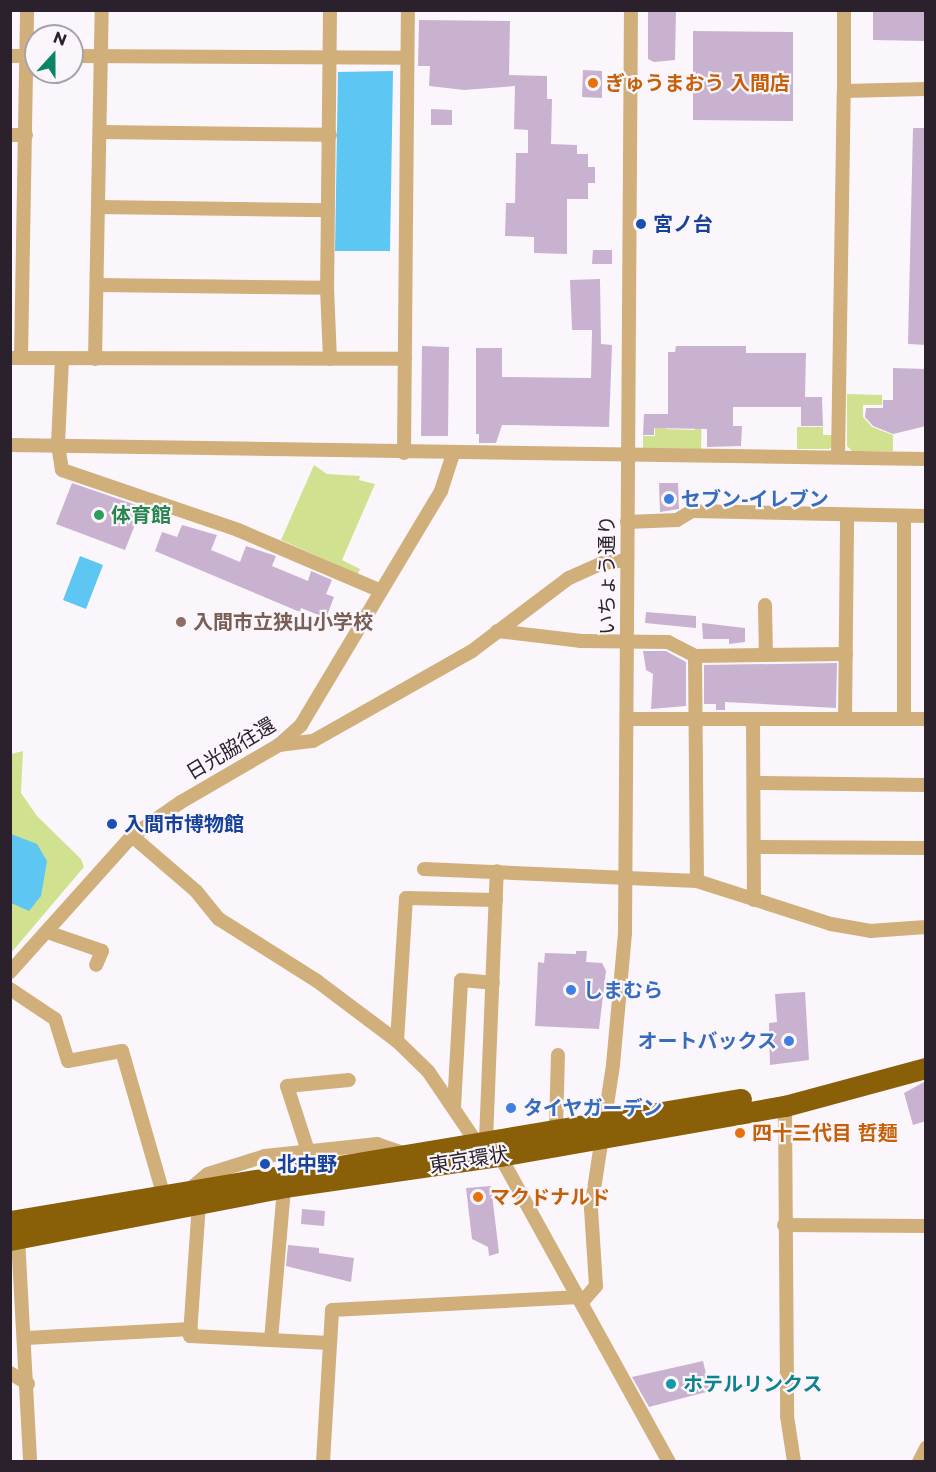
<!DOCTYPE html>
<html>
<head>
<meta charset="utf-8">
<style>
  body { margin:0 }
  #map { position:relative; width:936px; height:1472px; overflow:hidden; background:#fbf6fc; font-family:Montserrat,"Noto Sans JP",sans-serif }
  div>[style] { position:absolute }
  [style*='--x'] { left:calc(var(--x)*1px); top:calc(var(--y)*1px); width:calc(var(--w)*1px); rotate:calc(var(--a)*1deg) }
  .green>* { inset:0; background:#d0e290 }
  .water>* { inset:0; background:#5dc6f2 }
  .building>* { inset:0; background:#c9b2cf }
  .minor>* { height:14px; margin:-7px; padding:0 7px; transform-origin:7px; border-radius:7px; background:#d1af7b }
  .highway>* { height:21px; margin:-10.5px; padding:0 10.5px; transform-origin:10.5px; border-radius:10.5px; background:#895f08 }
  .dots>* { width:16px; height:16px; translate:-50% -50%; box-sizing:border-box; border:3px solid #fbf6fc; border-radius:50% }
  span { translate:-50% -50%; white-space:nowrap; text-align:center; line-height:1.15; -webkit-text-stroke:4.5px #fbf6fc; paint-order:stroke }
  .food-label { font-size:20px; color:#c56008; font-weight:700 }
  .left { translate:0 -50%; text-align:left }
  .transit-label { font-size:20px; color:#164399; font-weight:700 }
  .shop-label { font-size:20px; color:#366cbe; font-weight:700 }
  .right { translate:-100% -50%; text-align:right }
  .leisure-label { font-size:20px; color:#27864d; font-weight:700 }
  .street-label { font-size:20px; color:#2a212c }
  .education-label { font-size:20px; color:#785e54; font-weight:700 }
  .culture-label { font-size:20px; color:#0d838f; font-weight:700 }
  .frame { position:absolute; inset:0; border:12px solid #2a212c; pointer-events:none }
  .north { position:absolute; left:24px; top:24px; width:60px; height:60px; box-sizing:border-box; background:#fbf6fc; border:2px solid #a7a1a9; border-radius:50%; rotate:21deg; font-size:16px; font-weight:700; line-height:24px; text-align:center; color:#2a212c }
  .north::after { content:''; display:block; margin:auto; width:21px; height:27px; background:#098464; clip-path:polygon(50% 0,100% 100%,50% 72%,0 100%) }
</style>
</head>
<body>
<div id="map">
  <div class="green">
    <div style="clip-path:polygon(847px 394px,882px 395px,882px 405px,863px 405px,863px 417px,872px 427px,893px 435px,893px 451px,852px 451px,847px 446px)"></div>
    <div style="clip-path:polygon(696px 409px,702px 409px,701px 449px,643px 448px,643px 436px,655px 436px,655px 423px,666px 423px,666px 429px,695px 430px)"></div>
    <div style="clip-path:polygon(797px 427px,823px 427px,823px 435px,834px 435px,834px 445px,829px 449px,797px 449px)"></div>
    <div style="clip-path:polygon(314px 465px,327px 474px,360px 476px,359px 480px,375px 484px,342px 560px,360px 569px,358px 574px,281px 540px)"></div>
    <div style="clip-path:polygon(23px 751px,21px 793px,37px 816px,81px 859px,84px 867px,11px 953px,11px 754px)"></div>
  </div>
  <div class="water">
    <div style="clip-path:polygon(393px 71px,390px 251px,335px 251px,338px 72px)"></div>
    <div style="clip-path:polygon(80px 556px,103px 565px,86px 609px,63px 600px)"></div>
    <div style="clip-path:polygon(11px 834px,37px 844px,47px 861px,41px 896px,29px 911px,11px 903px)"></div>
  </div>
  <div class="building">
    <div style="clip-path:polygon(648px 10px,676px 10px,675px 60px,654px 62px,648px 59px)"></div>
    <div style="clip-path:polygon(873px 10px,926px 10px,926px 41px,873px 40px)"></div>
    <div style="clip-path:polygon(419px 20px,510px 21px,509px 75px,547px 76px,547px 99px,552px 99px,551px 144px,577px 145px,577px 154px,588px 154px,588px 167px,595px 167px,595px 183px,588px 183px,588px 199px,567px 199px,567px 254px,534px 253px,534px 237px,505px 236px,506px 203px,515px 203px,516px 153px,528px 153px,528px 130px,514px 129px,515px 86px,464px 90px,429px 86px,430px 66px,418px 66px)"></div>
    <div style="clip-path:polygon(693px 31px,793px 32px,793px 121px,693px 120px)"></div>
    <div style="clip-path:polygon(583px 70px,602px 71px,602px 98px,582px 97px)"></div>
    <div style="clip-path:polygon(431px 109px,452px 110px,452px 125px,431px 125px)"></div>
    <div style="clip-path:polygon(913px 128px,926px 128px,926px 345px,908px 344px)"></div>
    <div style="clip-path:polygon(593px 250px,612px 250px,612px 264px,592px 264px)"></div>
    <div style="clip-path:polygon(600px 279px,601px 344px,612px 345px,609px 427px,502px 425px,496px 443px,479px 443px,479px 434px,476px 434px,476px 348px,502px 348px,502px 377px,591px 378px,592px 330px,572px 330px,570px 280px)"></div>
    <div style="clip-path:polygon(422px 346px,449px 347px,448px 436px,421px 436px)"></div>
    <div style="clip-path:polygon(676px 346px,746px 346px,746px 353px,806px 353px,805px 397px,822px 397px,823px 426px,801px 426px,801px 407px,733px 407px,733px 426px,742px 426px,741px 446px,707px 447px,707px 429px,654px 428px,654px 435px,643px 435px,644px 414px,668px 414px,668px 352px,675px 352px)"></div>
    <div style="clip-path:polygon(893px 368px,926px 369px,926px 426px,893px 434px,873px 426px,865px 417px,866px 408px,883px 408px,883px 400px,893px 400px)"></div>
    <div style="clip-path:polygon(72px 483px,142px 507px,125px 550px,56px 524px)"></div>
    <div style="clip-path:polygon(659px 483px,678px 483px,679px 509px,660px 512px)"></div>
    <div style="clip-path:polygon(182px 525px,217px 535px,211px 550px,240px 562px,246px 546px,276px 556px,272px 566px,308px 581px,311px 571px,332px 580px,326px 594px,334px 597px,326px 618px,301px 608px,300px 612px,155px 551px,162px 532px,177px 537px)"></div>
    <div style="clip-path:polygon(646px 612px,696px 616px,696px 628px,645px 623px)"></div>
    <div style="clip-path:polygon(702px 623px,745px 628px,745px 642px,729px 644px,729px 639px,703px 639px)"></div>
    <div style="clip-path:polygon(643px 651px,666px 651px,686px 662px,686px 706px,651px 709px,653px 674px,646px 670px)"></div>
    <div style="clip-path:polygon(837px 663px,836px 708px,725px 702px,725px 710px,716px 710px,716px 704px,704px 704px,704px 665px)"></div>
    <div style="clip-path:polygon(576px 951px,587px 951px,586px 962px,602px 963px,606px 971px,599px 1029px,535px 1026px,538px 962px,544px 963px,545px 953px,576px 954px)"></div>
    <div style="clip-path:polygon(805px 992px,809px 1060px,770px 1065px,769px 1023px,777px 1022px,775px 994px)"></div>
    <div style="clip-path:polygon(926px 1081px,926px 1121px,913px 1125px,904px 1093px)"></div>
    <div style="clip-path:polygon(491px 1186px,499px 1253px,489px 1256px,488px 1247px,472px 1239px,466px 1188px)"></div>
    <div style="clip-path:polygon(302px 1209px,325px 1211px,324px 1226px,301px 1224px)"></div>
    <div style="clip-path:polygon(288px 1245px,319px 1248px,319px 1253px,354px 1258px,351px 1282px,286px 1266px)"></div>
    <div style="clip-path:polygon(703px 1361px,710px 1391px,649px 1407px,632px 1377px)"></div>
  </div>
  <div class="minor">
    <div style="--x:330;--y:10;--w:278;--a:90.6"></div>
    <div style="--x:327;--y:288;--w:71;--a:87.6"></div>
    <div style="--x:844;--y:10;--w:81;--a:90"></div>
    <div style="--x:844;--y:91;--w:82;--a:-1.4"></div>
    <div style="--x:10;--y:56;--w:25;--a:0"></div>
    <div style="--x:72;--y:56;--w:335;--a:0.3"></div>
    <div style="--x:100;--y:132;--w:230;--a:0.7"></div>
    <div style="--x:10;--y:135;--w:16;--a:0"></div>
    <div style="--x:99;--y:207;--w:229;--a:0.8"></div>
    <div style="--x:97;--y:285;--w:230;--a:0.7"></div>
    <div style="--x:10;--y:358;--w:395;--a:0.1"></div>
    <div style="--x:21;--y:358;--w:348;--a:-89"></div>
    <div style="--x:62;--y:359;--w:86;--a:92.7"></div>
    <div style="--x:58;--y:445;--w:25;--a:81"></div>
    <div style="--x:62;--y:470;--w:186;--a:18.8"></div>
    <div style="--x:238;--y:530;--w:155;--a:23.1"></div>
    <div style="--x:95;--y:359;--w:349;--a:-88.9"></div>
    <div style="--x:10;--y:445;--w:916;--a:0.88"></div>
    <div style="--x:404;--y:453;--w:443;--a:-89.5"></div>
    <div style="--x:838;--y:457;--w:366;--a:-89.1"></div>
    <div style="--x:904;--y:516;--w:203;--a:90"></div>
    <div style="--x:627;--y:522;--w:50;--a:-2.3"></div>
    <div style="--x:677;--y:520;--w:17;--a:-31"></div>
    <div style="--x:692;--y:511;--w:234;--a:1.2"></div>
    <div style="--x:765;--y:605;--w:50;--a:88.9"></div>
    <div style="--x:497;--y:631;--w:85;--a:6.8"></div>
    <div style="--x:581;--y:641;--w:87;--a:0.7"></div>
    <div style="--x:668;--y:642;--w:30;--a:27"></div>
    <div style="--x:695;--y:656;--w:225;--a:89.5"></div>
    <div style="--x:695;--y:656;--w:151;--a:-0.8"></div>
    <div style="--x:627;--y:719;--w:299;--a:0"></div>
    <div style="--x:753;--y:719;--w:181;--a:89.7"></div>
    <div style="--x:845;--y:719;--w:204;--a:-89.4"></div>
    <div style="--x:279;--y:745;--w:34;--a:-7"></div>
    <div style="--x:313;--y:741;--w:183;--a:-29.5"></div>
    <div style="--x:472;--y:651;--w:121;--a:-37"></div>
    <div style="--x:569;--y:578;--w:37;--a:-24"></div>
    <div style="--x:603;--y:563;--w:24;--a:-7"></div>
    <div style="--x:754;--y:783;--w:172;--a:0.7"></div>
    <div style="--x:132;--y:836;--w:84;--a:40.7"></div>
    <div style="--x:196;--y:891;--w:36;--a:51"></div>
    <div style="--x:219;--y:919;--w:116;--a:32.3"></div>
    <div style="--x:317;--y:981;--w:100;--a:36.9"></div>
    <div style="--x:397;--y:1041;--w:43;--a:44.1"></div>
    <div style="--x:428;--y:1071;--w:86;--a:55.9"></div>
    <div style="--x:754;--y:847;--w:172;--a:0.3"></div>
    <div style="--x:424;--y:869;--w:273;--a:2.5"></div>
    <div style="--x:697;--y:881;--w:141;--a:17.8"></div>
    <div style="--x:831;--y:924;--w:40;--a:10"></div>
    <div style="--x:870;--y:931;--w:56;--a:-4.1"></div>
    <div style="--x:47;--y:932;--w:58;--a:19.1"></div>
    <div style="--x:102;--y:951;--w:15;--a:113"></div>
    <div style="--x:10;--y:972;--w:183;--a:-48.1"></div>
    <div style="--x:132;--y:836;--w:60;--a:-34.8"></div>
    <div style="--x:181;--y:802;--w:113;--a:-30.2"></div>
    <div style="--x:279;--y:745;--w:30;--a:-42"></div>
    <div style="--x:301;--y:725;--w:273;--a:-59.1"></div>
    <div style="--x:441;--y:491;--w:39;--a:-72"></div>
    <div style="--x:10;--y:989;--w:54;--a:33.7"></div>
    <div style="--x:55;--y:1019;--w:44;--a:72.8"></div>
    <div style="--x:68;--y:1061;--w:55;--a:-10.5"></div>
    <div style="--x:122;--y:1051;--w:148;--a:73.9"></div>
    <div style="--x:397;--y:1041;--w:143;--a:-86.4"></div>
    <div style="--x:406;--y:898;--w:90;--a:1.3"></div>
    <div style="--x:785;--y:1106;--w:310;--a:89.6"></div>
    <div style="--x:787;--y:1416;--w:47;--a:81.3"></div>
    <div style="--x:454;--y:1107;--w:127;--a:-86.8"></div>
    <div style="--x:461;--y:980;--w:32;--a:5"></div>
    <div style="--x:556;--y:1129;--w:74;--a:-88.5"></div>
    <div style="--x:486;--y:1140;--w:269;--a:-87.7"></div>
    <div style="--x:308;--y:1151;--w:68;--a:-107.9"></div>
    <div style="--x:287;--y:1086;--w:62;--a:-5.5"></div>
    <div style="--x:500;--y:1156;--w:350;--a:61.1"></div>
    <div style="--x:190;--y:1189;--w:23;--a:-40"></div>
    <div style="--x:208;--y:1174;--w:60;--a:-17.5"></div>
    <div style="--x:265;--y:1156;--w:113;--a:-6.1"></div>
    <div style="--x:377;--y:1144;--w:28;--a:19"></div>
    <div style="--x:199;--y:1203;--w:133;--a:93.9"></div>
    <div style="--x:190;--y:1336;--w:140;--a:2.9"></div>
    <div style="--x:784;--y:1225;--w:142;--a:0.4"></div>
    <div style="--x:18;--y:1238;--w:224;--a:86.9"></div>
    <div style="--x:583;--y:1301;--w:20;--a:-49"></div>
    <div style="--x:596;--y:1286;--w:77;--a:-93.7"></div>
    <div style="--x:591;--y:1209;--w:146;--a:-81.3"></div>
    <div style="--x:613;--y:1065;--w:133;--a:-84.8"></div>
    <div style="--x:625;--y:933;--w:923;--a:-89.63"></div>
    <div style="--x:26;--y:1338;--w:165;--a:-3.1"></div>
    <div style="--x:271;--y:1340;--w:154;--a:-85.1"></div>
    <div style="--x:10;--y:1373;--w:21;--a:31"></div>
    <div style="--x:323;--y:1462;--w:152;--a:-86.6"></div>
    <div style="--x:332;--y:1310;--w:248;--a:-3"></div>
    <div style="--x:919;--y:1462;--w:16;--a:-63"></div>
  </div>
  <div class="highway">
    <div style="--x:10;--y:1221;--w:741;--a:-9.48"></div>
    <div style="--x:10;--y:1240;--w:279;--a:-10.9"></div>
    <div style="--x:284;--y:1187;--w:218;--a:-8.2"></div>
    <div style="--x:500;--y:1156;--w:289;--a:-10"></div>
    <div style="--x:785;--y:1106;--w:146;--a:-15.1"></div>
  </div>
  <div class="dots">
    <div style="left:593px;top:83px;background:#e8710a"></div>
    <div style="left:641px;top:224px;background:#1a4fb4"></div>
    <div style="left:669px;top:499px;background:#3f7fe0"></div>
    <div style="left:99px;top:515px;background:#2e9e5b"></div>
    <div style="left:181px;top:622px;background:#8d6e63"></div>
    <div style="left:112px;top:824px;background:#1a4fb4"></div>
    <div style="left:571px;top:990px;background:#3f7fe0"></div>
    <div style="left:789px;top:1041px;background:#3f7fe0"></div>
    <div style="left:511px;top:1108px;background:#3f7fe0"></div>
    <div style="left:740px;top:1133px;background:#e8710a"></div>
    <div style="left:265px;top:1164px;background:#1a4fb4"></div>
    <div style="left:478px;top:1197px;background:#e8710a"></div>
    <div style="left:671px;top:1384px;background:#0f9aa8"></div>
  </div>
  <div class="food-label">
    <span class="left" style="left:605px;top:83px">ぎゅうまおう 入間店</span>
    <span class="left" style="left:752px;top:1133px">四十三代目 哲麺</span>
    <span class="left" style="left:490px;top:1197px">マクドナルド</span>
  </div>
  <div class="transit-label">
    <span class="left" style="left:653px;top:224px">宮ノ台</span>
    <span class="left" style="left:124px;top:824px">入間市博物館</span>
    <span class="left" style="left:277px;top:1164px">北中野</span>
  </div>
  <div class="shop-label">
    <span class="left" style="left:681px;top:499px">セブン-イレブン</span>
    <span class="left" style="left:583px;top:990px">しまむら</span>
    <span class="right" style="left:777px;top:1041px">オートバックス</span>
    <span class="left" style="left:523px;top:1108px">タイヤガーデン</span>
  </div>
  <div class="leisure-label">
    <span class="left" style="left:111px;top:515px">体育館</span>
  </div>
  <div class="street-label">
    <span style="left:607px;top:575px;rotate:-90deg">いちょう通り</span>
    <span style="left:231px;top:749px;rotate:-31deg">日光脇往還</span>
    <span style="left:469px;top:1160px;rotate:-9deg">東京環状</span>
  </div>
  <div class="education-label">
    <span class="left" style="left:193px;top:622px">入間市立狭山小学校</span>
  </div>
  <div class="culture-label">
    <span class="left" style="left:683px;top:1384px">ホテルリンクス</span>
  </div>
  <div class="frame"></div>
  <div class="north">N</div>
</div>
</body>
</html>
